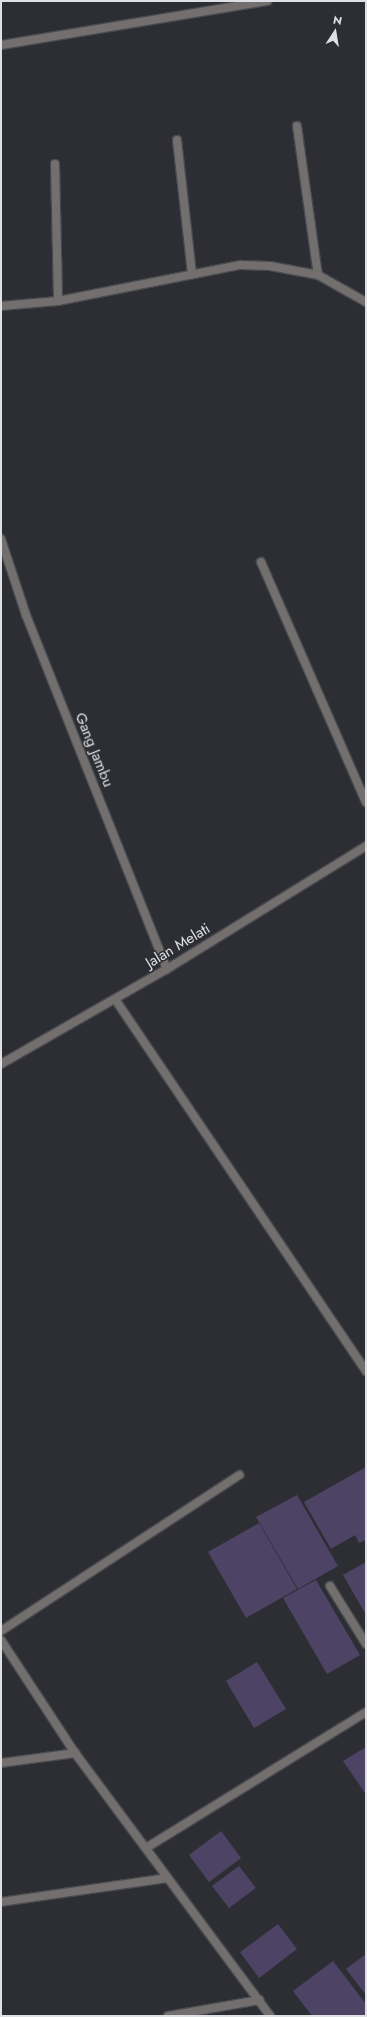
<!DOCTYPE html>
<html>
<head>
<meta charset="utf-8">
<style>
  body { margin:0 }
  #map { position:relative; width:367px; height:2017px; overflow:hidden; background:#2c2e33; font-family:Jost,sans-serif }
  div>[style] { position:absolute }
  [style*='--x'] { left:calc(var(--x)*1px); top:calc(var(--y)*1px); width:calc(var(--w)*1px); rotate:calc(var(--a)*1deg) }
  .building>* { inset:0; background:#4d4465 }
  .roads { filter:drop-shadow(1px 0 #484a4f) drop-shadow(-1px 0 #484a4f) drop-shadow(0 1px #484a4f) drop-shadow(0 -1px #484a4f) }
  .service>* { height:8px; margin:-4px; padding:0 4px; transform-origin:4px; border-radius:4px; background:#726f6e }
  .minor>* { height:8px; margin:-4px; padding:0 4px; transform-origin:4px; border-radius:4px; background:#726f6e }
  span { translate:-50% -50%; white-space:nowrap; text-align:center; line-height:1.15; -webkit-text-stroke:3px #2c2e33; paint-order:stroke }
  .street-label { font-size:15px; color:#dee0e3 }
  .frame { position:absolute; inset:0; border:2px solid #dee0e3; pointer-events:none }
  .north { position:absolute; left:315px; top:12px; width:40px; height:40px; -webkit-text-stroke:3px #2c2e33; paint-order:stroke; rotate:12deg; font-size:11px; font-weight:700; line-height:16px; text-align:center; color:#dee0e3 }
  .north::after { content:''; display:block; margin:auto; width:14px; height:18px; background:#dee0e3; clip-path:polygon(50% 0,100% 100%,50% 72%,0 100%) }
</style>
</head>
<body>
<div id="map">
  <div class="building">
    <div style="clip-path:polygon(366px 1467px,366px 1540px,359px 1543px,355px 1535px,331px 1549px,304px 1502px)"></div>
    <div style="clip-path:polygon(297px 1495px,338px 1566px,298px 1589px,256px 1517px)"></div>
    <div style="clip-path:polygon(259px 1523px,297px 1589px,246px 1618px,208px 1552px)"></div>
    <div style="clip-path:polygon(366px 1562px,366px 1615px,343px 1575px)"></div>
    <div style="clip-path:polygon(316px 1580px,360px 1655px,327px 1674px,283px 1598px)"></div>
    <div style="clip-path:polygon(257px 1662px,286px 1709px,254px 1728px,226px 1681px)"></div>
    <div style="clip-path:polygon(366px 1747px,366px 1793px,365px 1793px,343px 1761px)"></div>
    <div style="clip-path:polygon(221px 1831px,241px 1858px,209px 1882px,189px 1855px)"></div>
    <div style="clip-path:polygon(239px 1866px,256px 1888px,229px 1908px,212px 1886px)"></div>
    <div style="clip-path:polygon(278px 1924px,297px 1949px,259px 1978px,240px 1952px)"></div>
    <div style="clip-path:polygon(366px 1954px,366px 1995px,346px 1969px)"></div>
    <div style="clip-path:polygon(333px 1961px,366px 2004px,366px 2016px,312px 2016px,293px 1991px)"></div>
  </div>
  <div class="roads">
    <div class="service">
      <div style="--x:330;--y:1586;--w:68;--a:58.2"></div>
    </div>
    <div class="minor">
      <div style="--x:1;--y:45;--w:270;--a:-9.4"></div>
      <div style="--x:297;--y:126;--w:150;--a:82"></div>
      <div style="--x:177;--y:140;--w:135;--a:83.6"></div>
      <div style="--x:55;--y:164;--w:137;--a:88.7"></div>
      <div style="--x:1;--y:306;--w:57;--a:-5"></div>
      <div style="--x:58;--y:301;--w:186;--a:-11.2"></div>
      <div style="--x:240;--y:265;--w:30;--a:2"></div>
      <div style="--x:270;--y:266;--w:49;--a:10.6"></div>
      <div style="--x:318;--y:275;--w:55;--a:29.4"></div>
      <div style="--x:1;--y:539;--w:80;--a:71.8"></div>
      <div style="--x:26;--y:615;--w:381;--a:68.3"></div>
      <div style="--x:261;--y:562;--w:262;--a:66.4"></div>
      <div style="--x:115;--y:999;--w:449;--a:56"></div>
      <div style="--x:1;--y:1064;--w:191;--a:-29.8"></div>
      <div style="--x:167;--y:969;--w:234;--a:-31.7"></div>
      <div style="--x:1;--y:1631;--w:285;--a:-33.2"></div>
      <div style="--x:1;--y:1640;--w:135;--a:56.8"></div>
      <div style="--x:75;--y:1753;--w:327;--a:53.4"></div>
      <div style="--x:1;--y:1763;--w:75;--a:-7.7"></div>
      <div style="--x:146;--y:1848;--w:259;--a:-31.7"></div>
      <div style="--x:1;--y:1902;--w:168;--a:-8.2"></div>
      <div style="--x:168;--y:2016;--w:93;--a:-9.9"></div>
    </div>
  </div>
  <div class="street-label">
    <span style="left:94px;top:750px;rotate:68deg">Gang Jambu</span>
    <span style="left:178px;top:946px;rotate:-31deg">Jalan Melati</span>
  </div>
  <div class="frame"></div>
  <div class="north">N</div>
</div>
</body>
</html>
